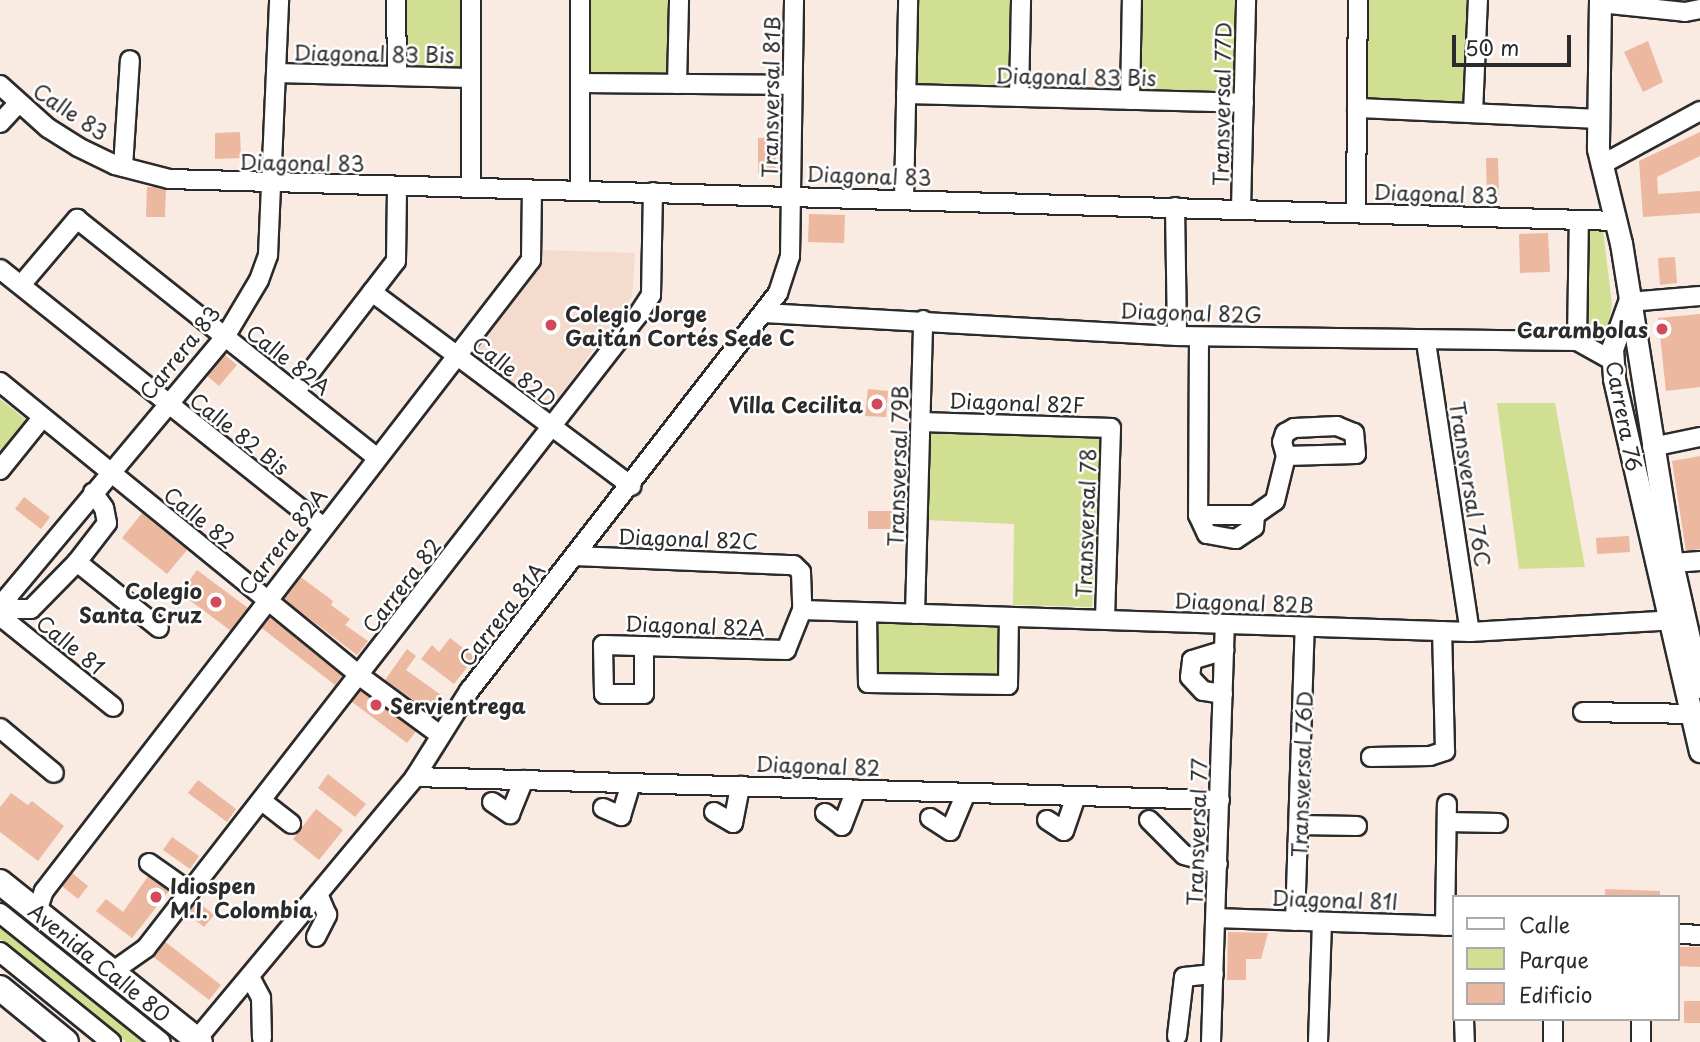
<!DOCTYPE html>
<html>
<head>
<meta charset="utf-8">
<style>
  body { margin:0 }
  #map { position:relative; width:1700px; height:1042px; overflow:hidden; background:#f9eae2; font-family:"Playpen Sans",sans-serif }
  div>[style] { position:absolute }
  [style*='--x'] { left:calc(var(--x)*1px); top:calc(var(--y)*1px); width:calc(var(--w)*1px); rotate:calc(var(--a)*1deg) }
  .built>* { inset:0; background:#f5dbce }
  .green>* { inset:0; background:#d1df93 }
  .building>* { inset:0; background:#ecb89f }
  .roads { filter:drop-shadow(2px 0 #2b2b2b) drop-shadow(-2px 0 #2b2b2b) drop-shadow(0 2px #2b2b2b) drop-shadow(0 -2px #2b2b2b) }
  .minor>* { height:18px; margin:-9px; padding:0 9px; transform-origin:9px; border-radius:9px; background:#fff }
  .major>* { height:21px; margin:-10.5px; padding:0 10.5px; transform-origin:10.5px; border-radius:10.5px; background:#fff }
  .highway>* { height:24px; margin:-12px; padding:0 12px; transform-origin:12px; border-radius:12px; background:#fff }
  .dots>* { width:19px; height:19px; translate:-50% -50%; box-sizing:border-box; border:4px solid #fff; border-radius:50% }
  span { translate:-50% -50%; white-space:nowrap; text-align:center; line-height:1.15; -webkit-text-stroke:5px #fff; paint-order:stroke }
  .street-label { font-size:21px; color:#2b2b2b }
  .poi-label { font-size:21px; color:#2b2b2b; font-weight:700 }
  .left { translate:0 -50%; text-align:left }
  .right { translate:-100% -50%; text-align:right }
  .legend { position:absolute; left:1452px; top:895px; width:228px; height:126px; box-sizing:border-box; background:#fff; border:2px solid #aaa; margin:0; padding:9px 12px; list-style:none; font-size:21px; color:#2b2b2b }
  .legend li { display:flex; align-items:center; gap:14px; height:35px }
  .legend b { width:35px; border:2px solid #aaa }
  .scale { position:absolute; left:1452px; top:35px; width:119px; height:32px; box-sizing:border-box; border:4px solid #2b2b2b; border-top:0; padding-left:9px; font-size:21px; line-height:24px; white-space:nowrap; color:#2b2b2b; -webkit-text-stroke:5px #fff; paint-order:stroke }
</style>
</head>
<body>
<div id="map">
  <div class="built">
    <div style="clip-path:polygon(542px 250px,635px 253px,632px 296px,548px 412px,467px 354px,540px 264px)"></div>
  </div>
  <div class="green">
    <div style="clip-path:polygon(396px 0,471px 0,471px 78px,397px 76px)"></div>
    <div style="clip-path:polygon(580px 0,679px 0,677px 84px,580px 83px)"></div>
    <div style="clip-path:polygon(908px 0,1021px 0,1019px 97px,906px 94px)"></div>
    <div style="clip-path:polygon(1132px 0,1246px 0,1244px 103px,1130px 100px)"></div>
    <div style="clip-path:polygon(1358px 0,1478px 0,1473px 113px,1357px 108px)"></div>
    <div style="clip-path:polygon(1603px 230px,1612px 304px,1608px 330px,1583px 334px,1585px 231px)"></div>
    <div style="clip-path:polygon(0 399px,30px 423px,0 459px)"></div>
    <div style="clip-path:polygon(1497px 403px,1555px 403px,1585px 567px,1519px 569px)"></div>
    <div style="clip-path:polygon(928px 430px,1100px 434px,1092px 607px,1013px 605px,1014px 524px,926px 520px)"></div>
    <div style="clip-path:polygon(873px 621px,1004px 625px,1002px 678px,874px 674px)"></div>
    <div style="clip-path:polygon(0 925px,139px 1038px,144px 1042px,126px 1042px,105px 1025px,0 939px)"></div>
  </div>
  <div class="building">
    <div style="clip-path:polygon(1648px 41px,1663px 82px,1643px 92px,1624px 52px)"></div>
    <div style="clip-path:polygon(240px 132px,241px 158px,215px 159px,215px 133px)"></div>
    <div style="clip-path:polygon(1700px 132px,1700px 156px,1657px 177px,1658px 194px,1700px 191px,1700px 213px,1643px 217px,1639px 161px)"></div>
    <div style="clip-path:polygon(776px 137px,776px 172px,758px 173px,758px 138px)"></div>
    <div style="clip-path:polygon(1486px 158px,1498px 158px,1499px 198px,1487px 198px)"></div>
    <div style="clip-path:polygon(147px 187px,166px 187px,165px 217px,146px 217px)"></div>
    <div style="clip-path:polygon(809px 214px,845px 215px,844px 243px,808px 242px)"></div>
    <div style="clip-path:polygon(1548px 233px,1550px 272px,1520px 273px,1519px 234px)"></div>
    <div style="clip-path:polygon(1675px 257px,1677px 283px,1660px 285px,1658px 258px)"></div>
    <div style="clip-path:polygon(1700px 314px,1700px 387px,1666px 391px,1658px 318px)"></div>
    <div style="clip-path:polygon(218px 349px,237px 365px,219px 386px,200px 370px)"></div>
    <div style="clip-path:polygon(868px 389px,888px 391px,886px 417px,865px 416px)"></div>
    <div style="clip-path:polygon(1700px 456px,1700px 549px,1686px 551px,1672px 461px)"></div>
    <div style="clip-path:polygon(24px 497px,50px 517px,41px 529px,15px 509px)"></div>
    <div style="clip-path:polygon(868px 511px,893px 511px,893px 529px,868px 529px)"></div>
    <div style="clip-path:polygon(142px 513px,187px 550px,167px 574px,122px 538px)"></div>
    <div style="clip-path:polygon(1629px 536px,1630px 552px,1597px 554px,1596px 538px)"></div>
    <div style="clip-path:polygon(197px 570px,248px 608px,231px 631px,180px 593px)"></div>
    <div style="clip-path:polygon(298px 575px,333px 601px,331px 605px,350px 619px,345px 625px,368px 641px,357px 655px,281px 597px)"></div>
    <div style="clip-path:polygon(266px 614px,343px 674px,335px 685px,254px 622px)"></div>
    <div style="clip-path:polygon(450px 638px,475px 657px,454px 684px,421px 659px,432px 645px,439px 652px)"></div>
    <div style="clip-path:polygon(407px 649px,416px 656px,406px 670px,444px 697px,432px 713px,385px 680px)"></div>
    <div style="clip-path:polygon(357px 687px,417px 730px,407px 743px,348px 699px)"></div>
    <div style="clip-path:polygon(328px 774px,366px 804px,355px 817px,318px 788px)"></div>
    <div style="clip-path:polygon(198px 780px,236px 809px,227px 822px,188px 793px)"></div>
    <div style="clip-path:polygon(11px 793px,28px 805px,32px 801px,64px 826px,38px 861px,0 832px,0 807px)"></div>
    <div style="clip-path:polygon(316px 809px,343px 830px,319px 860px,293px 839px)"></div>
    <div style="clip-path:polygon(172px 837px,199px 856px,190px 869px,163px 850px)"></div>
    <div style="clip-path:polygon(72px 873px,88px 886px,78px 899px,62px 886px)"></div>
    <div style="clip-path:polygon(149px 875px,169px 891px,132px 938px,96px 911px,106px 899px,123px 912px)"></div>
    <div style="clip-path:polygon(1605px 889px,1660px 891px,1660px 897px,1605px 897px)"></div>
    <div style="clip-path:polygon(193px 898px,214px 915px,204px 927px,183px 910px)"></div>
    <div style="clip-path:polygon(1228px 932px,1268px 933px,1261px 959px,1246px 959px,1246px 980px,1227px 980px)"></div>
    <div style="clip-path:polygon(159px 937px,221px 985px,209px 1000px,147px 952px)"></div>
    <div style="clip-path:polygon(1677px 947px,1700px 947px,1700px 967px,1677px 966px)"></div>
    <div style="clip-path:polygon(1684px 1001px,1700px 1001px,1700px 1023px,1684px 1023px)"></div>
  </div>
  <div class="roads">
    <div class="minor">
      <div style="--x:396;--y:0;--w:76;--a:89.2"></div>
      <div style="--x:471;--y:0;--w:188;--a:90"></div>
      <div style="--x:1600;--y:3;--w:85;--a:6"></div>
      <div style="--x:1685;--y:12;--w:15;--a:-11"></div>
      <div style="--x:276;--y:73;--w:195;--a:1.5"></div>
      <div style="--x:580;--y:83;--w:212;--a:0.5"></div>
      <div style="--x:677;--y:84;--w:84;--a:-88.6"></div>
      <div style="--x:0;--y:85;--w:64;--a:41.9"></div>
      <div style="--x:48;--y:128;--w:36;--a:32"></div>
      <div style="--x:78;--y:147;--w:41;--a:25.9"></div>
      <div style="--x:115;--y:165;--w:56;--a:14.5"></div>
      <div style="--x:169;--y:179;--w:1447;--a:1.66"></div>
      <div style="--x:906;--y:94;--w:338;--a:1.5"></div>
      <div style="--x:1019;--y:97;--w:97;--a:-88.8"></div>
      <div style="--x:1130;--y:100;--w:100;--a:-88.9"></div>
      <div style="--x:1357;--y:108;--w:239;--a:2.6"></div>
      <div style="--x:1473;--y:113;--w:113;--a:-87.5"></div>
      <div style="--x:0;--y:123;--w:26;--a:-47"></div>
      <div style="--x:1601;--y:165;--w:113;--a:-28.6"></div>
      <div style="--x:123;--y:167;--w:107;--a:-86.3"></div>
      <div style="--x:580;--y:191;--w:191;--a:-90"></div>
      <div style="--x:904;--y:199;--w:199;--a:-88.8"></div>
      <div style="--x:1175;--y:207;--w:129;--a:89.1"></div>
      <div style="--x:1241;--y:209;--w:209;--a:-88.6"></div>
      <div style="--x:1356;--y:213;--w:213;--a:-89.5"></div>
      <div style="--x:0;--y:269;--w:412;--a:38.6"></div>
      <div style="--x:21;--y:285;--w:87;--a:-49.7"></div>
      <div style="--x:77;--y:219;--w:381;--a:38.5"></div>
      <div style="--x:372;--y:292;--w:324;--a:36.8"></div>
      <div style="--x:1629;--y:302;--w:71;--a:-4.8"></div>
      <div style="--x:764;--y:313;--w:414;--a:3.2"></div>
      <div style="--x:1177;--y:336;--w:400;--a:0.7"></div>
      <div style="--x:1577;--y:341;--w:39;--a:29"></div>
      <div style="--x:1199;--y:337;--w:178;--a:90.3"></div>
      <div style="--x:1198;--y:515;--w:21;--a:65"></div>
      <div style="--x:1207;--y:534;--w:29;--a:10"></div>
      <div style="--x:1236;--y:539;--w:22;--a:-34"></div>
      <div style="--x:1254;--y:527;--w:12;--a:-85"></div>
      <div style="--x:1577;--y:341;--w:121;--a:-89.1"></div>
      <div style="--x:1426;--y:342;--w:293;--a:81.4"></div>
      <div style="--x:0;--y:382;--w:465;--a:39.2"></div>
      <div style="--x:360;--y:676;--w:99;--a:36.4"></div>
      <div style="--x:295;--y:392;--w:165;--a:-52.4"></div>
      <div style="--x:396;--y:261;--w:74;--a:-89.2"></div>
      <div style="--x:922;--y:422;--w:189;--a:1.8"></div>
      <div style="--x:1111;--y:428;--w:192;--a:91.8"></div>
      <div style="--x:1652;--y:447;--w:49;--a:-11.8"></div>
      <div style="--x:0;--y:470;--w:67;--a:-51.1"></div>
      <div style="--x:1198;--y:515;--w:57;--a:0"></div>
      <div style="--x:1255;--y:515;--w:24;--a:-35"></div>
      <div style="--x:1275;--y:501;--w:46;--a:-76.3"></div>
      <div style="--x:1286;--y:456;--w:70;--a:-1.6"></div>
      <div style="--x:1356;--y:454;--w:21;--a:-95"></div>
      <div style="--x:1354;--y:433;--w:18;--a:-158"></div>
      <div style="--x:1337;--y:426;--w:43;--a:177.3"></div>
      <div style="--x:1294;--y:428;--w:10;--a:151"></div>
      <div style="--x:1285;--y:433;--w:9;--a:108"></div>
      <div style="--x:1282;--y:442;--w:15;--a:74"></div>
      <div style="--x:575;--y:556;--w:219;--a:2.4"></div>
      <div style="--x:794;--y:565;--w:10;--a:45"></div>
      <div style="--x:801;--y:572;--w:38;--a:88"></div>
      <div style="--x:802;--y:610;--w:43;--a:111.8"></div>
      <div style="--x:786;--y:650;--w:183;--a:-178.4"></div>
      <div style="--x:603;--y:645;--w:49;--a:88.8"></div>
      <div style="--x:604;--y:694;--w:40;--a:0"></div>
      <div style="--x:644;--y:694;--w:48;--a:-90"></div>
      <div style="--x:77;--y:562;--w:105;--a:38.8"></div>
      <div style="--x:1660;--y:564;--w:40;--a:-4.3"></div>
      <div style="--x:4;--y:602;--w:14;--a:30"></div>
      <div style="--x:16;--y:609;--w:15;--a:0"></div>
      <div style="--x:31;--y:609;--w:66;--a:-45.6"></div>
      <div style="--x:77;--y:562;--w:49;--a:-52.4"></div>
      <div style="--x:107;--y:523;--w:15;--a:-101"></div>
      <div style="--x:104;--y:508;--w:19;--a:-125"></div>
      <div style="--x:0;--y:606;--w:351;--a:-50.1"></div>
      <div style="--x:225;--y:337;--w:66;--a:-59.2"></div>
      <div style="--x:259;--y:280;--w:27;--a:-70"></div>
      <div style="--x:268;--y:255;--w:255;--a:-87.5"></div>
      <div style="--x:802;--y:610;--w:668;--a:1.89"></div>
      <div style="--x:1470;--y:632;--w:211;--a:-3.3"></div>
      <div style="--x:867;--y:613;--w:70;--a:89.2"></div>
      <div style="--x:868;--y:683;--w:140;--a:0.8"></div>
      <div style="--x:1008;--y:685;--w:68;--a:-89.2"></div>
      <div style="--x:915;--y:614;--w:294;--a:-88.4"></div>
      <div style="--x:0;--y:616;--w:145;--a:38.8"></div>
      <div style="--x:1223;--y:694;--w:20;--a:-171"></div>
      <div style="--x:1203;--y:691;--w:19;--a:-133"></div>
      <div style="--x:1190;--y:677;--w:17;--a:-83"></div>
      <div style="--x:1192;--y:660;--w:34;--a:-17"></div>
      <div style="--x:1583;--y:712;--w:117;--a:1"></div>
      <div style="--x:0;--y:728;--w:70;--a:39.8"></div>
      <div style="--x:1371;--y:757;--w:59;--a:-1"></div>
      <div style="--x:1430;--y:756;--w:16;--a:-18"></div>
      <div style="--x:1445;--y:751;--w:120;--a:-91.4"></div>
      <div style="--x:415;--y:777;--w:805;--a:1.64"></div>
      <div style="--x:262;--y:801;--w:37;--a:38"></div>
      <div style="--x:492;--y:802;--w:22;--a:34"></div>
      <div style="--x:510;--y:814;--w:37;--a:-68"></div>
      <div style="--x:603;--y:808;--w:20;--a:24"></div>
      <div style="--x:621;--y:816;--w:34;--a:-73"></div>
      <div style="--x:714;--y:812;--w:22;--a:30"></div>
      <div style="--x:733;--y:823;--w:38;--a:-79"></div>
      <div style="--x:825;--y:813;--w:21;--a:37"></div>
      <div style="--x:842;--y:826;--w:39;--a:-69"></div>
      <div style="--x:930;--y:818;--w:24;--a:33"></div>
      <div style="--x:950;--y:831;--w:41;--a:-67.2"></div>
      <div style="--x:1047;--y:820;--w:20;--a:33"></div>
      <div style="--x:1064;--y:831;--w:37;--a:-71"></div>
      <div style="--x:1149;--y:820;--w:49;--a:45"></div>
      <div style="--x:1184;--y:855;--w:35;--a:15"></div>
      <div style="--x:1447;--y:822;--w:51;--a:1.1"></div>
      <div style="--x:1299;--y:825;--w:58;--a:1"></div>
      <div style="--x:149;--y:863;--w:50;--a:35.3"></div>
      <div style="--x:37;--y:912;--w:22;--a:-72"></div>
      <div style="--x:44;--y:891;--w:797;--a:-52.34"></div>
      <div style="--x:531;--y:260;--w:70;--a:-89.2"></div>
      <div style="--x:0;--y:913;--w:206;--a:38.7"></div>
      <div style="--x:1216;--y:918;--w:237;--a:1.9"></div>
      <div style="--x:1295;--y:921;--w:294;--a:-88.1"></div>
      <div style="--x:1445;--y:926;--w:122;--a:-89.1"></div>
      <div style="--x:1677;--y:934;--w:23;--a:2"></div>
      <div style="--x:316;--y:937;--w:25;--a:-63"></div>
      <div style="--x:327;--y:915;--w:23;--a:-113"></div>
      <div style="--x:0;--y:952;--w:143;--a:39"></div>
      <div style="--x:112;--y:972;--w:42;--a:-35.2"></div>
      <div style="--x:146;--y:948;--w:802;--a:-52.14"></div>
      <div style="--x:638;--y:315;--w:24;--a:-57"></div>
      <div style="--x:651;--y:295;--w:103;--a:-88.9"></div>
      <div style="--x:250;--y:977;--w:24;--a:62"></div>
      <div style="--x:261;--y:998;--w:40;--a:88.6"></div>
      <div style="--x:1464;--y:1019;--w:23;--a:88"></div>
      <div style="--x:1553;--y:1019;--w:23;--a:90"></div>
      <div style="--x:1641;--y:1019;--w:23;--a:90"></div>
      <div style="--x:1177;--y:1036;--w:59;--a:-83.2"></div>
      <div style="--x:1184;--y:977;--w:30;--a:-6"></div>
      <div style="--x:197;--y:1039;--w:341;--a:-50.2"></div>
      <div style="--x:415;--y:777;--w:102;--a:-57.9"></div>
      <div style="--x:469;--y:691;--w:504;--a:-52.17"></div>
      <div style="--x:778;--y:293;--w:39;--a:-72"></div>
      <div style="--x:790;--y:256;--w:256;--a:-89.1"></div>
      <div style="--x:1211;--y:1042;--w:418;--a:-88.1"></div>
      <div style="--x:1318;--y:1042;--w:120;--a:-88.1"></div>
    </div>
    <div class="major">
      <div style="--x:1600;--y:0;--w:149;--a:90.8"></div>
      <div style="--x:1598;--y:149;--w:97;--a:76.3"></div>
      <div style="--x:1621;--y:243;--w:324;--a:80.9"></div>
      <div style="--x:1672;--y:563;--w:127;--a:77.3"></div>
      <div style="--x:1629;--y:302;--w:50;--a:109.9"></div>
      <div style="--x:1612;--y:349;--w:30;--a:86"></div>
      <div style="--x:1614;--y:379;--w:382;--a:77"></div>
    </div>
    <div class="highway">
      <div style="--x:0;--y:882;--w:256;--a:38.7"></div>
      <div style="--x:0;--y:988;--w:85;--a:39.3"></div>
    </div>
  </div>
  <div class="dots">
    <div style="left:551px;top:325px;background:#d1495b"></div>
    <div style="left:1662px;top:329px;background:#d1495b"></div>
    <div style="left:877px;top:404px;background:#d1495b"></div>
    <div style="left:216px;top:602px;background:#d1495b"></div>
    <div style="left:376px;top:705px;background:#d1495b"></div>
    <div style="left:156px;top:897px;background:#d1495b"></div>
  </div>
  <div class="street-label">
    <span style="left:374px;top:53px;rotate:1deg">Diagonal 83 Bis</span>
    <span style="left:1076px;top:76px;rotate:1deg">Diagonal 83 Bis</span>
    <span style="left:770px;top:97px;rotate:-89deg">Transversal 81B</span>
    <span style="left:1221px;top:104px;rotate:-89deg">Transversal 77D</span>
    <span style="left:71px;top:111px;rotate:34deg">Calle 83</span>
    <span style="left:302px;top:162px;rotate:1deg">Diagonal 83</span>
    <span style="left:869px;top:175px;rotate:2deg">Diagonal 83</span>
    <span style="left:1436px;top:193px;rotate:2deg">Diagonal 83</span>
    <span style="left:1191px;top:312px;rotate:2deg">Diagonal 82G</span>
    <span style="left:179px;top:352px;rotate:-51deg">Carrera 83</span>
    <span style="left:289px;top:359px;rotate:38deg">Calle 82A</span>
    <span style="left:515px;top:371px;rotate:38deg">Calle 82D</span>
    <span style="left:1017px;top:402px;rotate:2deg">Diagonal 82F</span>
    <span style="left:1625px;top:416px;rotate:79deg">Carrera 76</span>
    <span style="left:240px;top:433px;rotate:38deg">Calle 82 Bis</span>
    <span style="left:897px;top:466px;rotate:-88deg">Transversal 79B</span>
    <span style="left:1471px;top:484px;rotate:81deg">Transversal 76C</span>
    <span style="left:200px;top:517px;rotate:39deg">Calle 82</span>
    <span style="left:1085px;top:523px;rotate:-88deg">Transversal 78</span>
    <span style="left:688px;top:538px;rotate:2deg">Diagonal 82C</span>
    <span style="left:282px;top:541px;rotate:-52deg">Carrera 82A</span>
    <span style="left:401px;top:585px;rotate:-52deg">Carrera 82</span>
    <span style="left:1244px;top:602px;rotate:2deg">Diagonal 82B</span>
    <span style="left:501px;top:614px;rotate:-52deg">Carrera 81A</span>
    <span style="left:695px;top:625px;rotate:2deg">Diagonal 82A</span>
    <span style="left:71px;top:644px;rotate:39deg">Calle 81</span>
    <span style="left:818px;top:765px;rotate:2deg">Diagonal 82</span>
    <span style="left:1301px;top:774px;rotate:-88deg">Transversal 76D</span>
    <span style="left:1196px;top:832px;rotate:-88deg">Transversal 77</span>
    <span style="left:1335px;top:899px;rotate:2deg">Diagonal 81I</span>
    <span style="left:100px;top:962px;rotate:39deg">Avenida Calle 80</span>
  </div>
  <div class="poi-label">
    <span class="left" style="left:565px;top:325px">Colegio Jorge<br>Gaitán Cortés Sede C</span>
    <span class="right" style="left:1648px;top:329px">Carambolas</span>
    <span class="right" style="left:863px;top:404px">Villa Cecilita</span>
    <span class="right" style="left:202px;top:602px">Colegio<br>Santa Cruz</span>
    <span class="left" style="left:390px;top:705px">Servientrega</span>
    <span class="left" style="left:170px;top:897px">Idiospen<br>M.I. Colombia</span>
  </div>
  <ul class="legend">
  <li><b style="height:9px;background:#fff"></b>Calle</li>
  <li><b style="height:19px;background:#d1df93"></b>Parque</li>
  <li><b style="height:19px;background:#ecb89f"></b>Edificio</li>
  </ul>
  <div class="scale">50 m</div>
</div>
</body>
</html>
